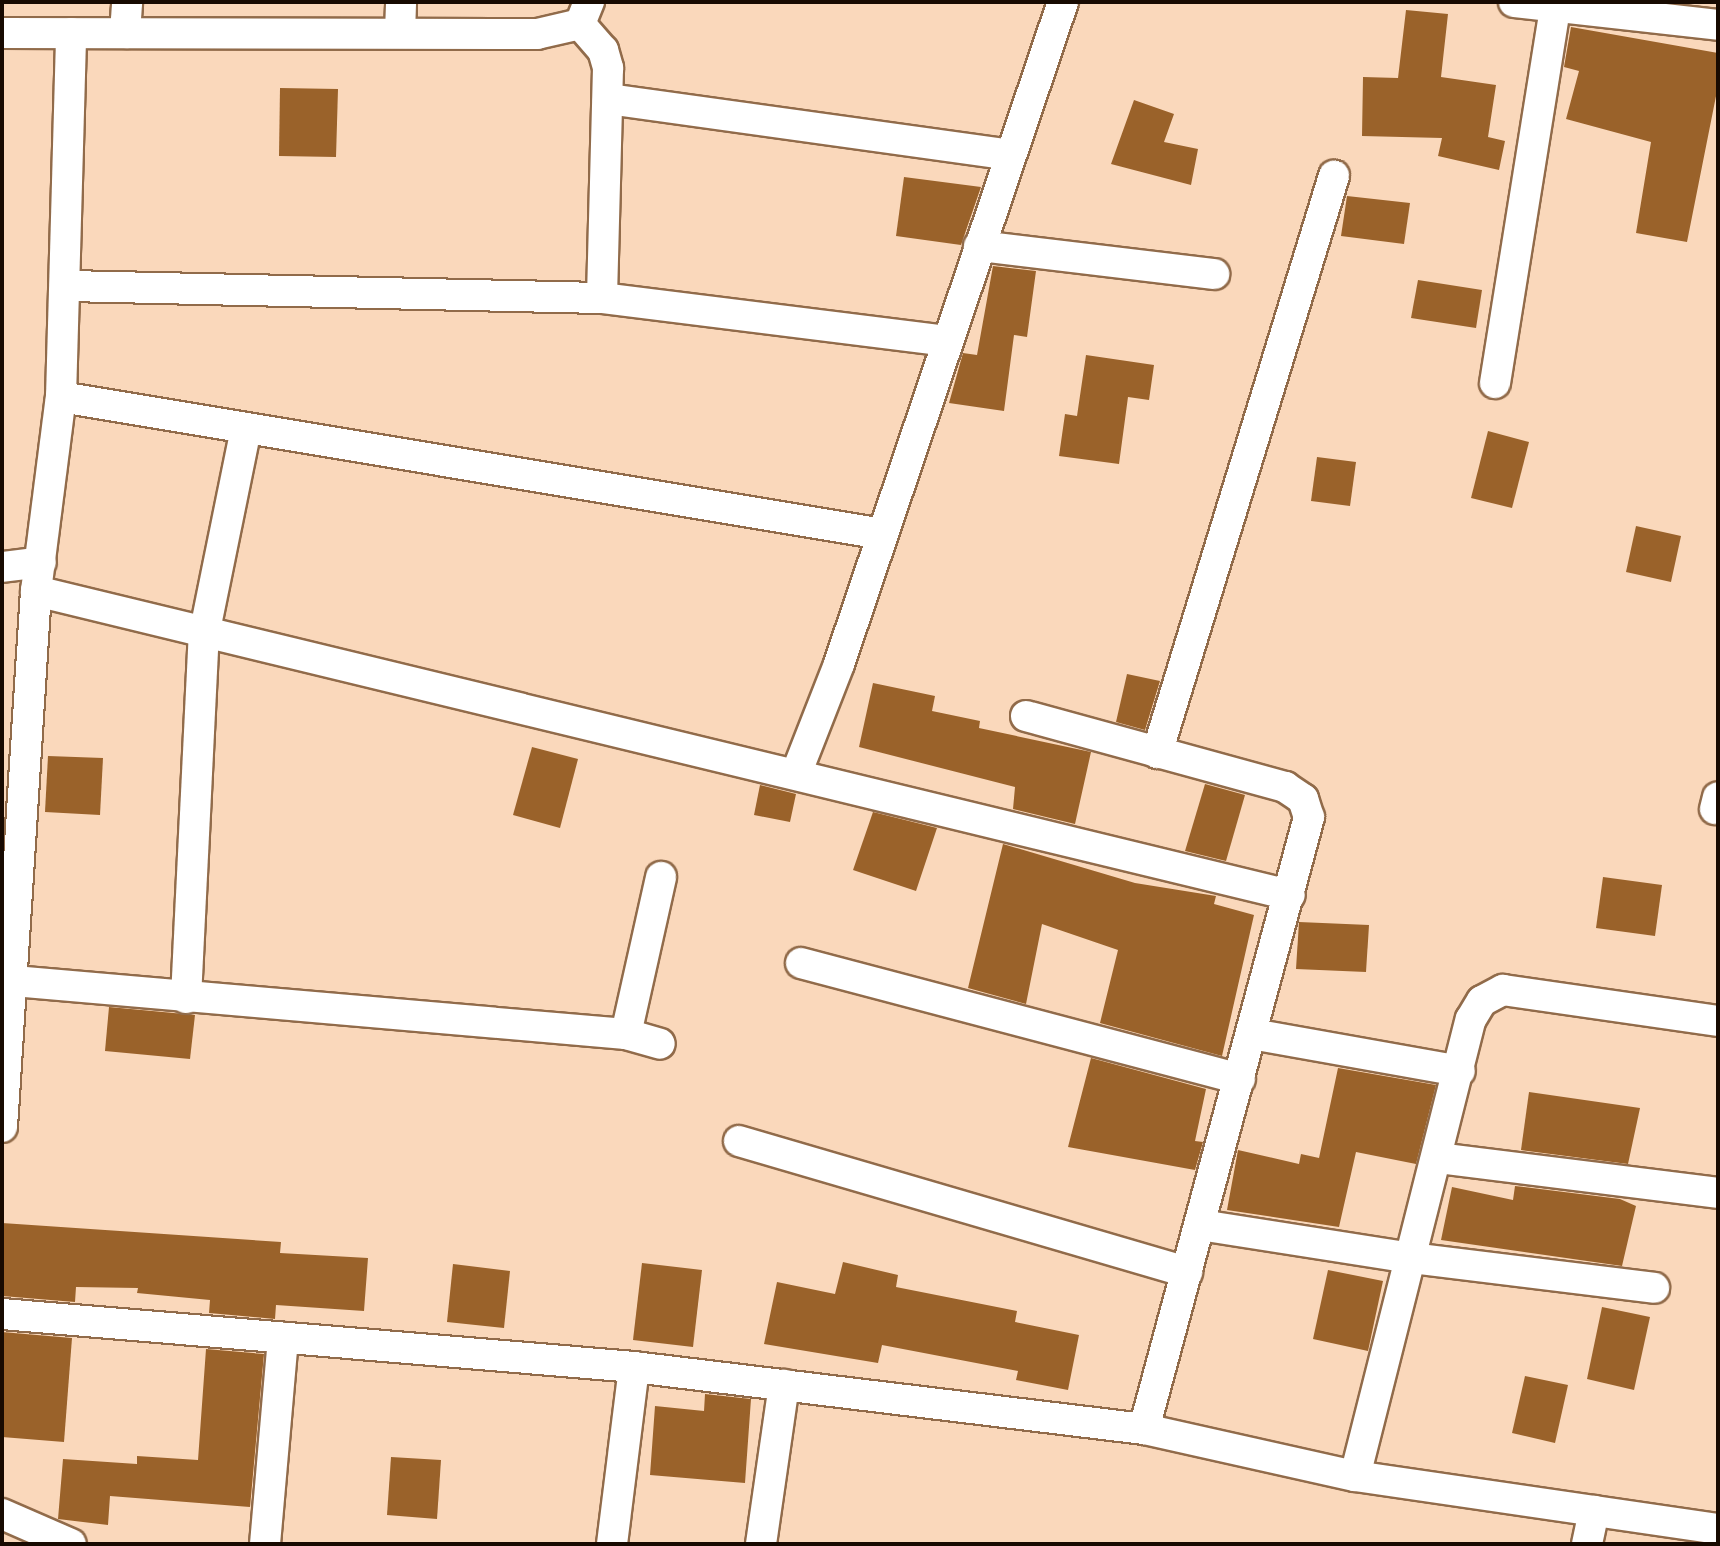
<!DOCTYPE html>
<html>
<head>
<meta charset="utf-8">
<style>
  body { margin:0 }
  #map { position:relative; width:1720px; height:1546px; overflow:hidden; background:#fad8bb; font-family:"Crimson Pro",serif }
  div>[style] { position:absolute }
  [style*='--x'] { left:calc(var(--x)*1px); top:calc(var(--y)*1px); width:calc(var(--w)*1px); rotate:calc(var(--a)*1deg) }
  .building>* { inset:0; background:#9a622a }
  .roads { filter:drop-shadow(2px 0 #916b4a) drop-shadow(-2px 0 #916b4a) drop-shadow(0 2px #916b4a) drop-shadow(0 -2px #916b4a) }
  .street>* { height:30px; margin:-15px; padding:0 15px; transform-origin:15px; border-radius:15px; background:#fff }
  span { translate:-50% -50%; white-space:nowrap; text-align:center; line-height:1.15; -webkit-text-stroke:6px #fae9da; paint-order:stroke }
  .frame { position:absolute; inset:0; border:4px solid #180a01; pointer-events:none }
</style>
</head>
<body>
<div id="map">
  <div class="building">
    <div style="clip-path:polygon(1406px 10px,1448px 14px,1441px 77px,1496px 85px,1488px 137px,1505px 141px,1499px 170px,1438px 156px,1442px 138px,1362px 136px,1363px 77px,1398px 78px)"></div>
    <div style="clip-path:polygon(1571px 27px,1718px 53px,1718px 86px,1687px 242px,1636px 233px,1651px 142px,1566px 119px,1579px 71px,1564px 67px)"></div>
    <div style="clip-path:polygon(280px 88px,338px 89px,336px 157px,279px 156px)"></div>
    <div style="clip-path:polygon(1134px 100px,1174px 114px,1164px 142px,1198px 149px,1191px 185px,1111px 164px)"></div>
    <div style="clip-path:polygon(904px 177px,981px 187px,961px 245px,896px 236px)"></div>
    <div style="clip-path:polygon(1347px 196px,1410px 203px,1404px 244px,1341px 236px)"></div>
    <div style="clip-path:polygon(993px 266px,1036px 271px,1027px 337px,1014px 335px,1004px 411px,949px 403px,963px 353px,977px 355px)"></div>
    <div style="clip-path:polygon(1418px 280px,1482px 290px,1476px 328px,1411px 318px)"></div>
    <div style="clip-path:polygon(1086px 355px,1154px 365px,1149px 400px,1128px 397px,1119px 464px,1059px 456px,1065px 414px,1077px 416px)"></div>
    <div style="clip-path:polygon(1488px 431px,1529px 442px,1512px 508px,1471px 498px)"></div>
    <div style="clip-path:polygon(1317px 457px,1356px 462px,1350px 506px,1311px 501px)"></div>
    <div style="clip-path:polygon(1636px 526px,1681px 536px,1671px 582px,1626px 572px)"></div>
    <div style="clip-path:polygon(1127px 674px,1160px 681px,1145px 730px,1116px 722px)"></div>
    <div style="clip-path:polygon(873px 683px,935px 696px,932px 711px,980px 721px,979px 728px,1091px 752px,1075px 824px,1013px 809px,1015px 787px,859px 747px)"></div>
    <div style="clip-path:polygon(532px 747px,578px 759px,560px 828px,513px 815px)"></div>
    <div style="clip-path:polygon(48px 756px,103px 758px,100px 815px,45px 812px)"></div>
    <div style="clip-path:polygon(1205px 784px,1245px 795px,1226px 861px,1185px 851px)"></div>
    <div style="clip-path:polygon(760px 785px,796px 794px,790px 822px,754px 815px)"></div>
    <div style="clip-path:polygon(873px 812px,937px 828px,916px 891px,853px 870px)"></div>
    <div style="clip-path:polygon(1003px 844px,1135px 883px,1216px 896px,1214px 904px,1254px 915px,1222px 1056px,1100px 1023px,1118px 950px,1042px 924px,1026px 1004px,968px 988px)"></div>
    <div style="clip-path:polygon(1603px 877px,1662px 885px,1655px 936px,1596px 928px)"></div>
    <div style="clip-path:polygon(1299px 922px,1369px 925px,1366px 972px,1296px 969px)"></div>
    <div style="clip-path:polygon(109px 1007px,195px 1015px,190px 1059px,105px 1051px)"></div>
    <div style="clip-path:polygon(1091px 1058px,1206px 1089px,1195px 1141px,1203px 1142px,1195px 1170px,1068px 1147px)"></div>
    <div style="clip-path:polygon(1338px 1068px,1436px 1085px,1416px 1164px,1356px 1152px,1339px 1227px,1227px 1210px,1238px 1150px,1299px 1164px,1301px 1154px,1319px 1158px)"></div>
    <div style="clip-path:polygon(1529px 1092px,1640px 1108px,1628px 1164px,1521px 1150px)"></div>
    <div style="clip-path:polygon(1515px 1186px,1620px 1199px,1636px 1206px,1622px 1266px,1441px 1240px,1452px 1187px,1513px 1200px)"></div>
    <div style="clip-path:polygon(2px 1223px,281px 1242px,280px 1253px,368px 1258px,364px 1311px,276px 1305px,275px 1319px,209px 1313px,210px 1300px,137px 1293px,138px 1288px,76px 1287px,75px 1302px,2px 1296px)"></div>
    <div style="clip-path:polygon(843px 1262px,898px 1275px,896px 1287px,1017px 1311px,1015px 1322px,1079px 1335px,1068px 1390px,1016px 1380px,1018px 1371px,882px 1345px,878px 1363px,764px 1344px,777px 1282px,835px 1294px)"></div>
    <div style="clip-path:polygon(642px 1263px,702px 1270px,693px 1347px,633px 1340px)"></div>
    <div style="clip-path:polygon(453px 1264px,510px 1271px,504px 1328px,447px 1322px)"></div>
    <div style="clip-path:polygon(1328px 1270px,1383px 1281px,1368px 1351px,1313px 1339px)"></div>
    <div style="clip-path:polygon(1602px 1307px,1650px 1317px,1634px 1390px,1587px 1379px)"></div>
    <div style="clip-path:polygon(2px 1332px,72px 1338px,64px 1442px,2px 1437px)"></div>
    <div style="clip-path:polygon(206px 1349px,264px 1354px,250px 1507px,110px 1496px,108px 1525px,58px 1519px,63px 1459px,137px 1464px,137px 1456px,198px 1460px)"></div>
    <div style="clip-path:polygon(1525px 1376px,1568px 1385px,1555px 1443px,1512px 1433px)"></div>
    <div style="clip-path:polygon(705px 1394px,751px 1399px,745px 1483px,650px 1475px,655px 1406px,704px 1411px)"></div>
    <div style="clip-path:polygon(391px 1457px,441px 1460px,437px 1519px,387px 1515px)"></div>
  </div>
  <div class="roads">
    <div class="street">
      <div style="--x:1514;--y:2;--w:205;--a:6.4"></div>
      <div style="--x:580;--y:24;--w:35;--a:49"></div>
      <div style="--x:603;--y:50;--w:19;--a:74"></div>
      <div style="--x:608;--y:68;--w:230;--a:91.5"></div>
      <div style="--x:2;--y:33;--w:535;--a:0.11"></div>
      <div style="--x:537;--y:34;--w:44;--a:-13.1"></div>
      <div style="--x:580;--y:24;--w:24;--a:-68"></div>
      <div style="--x:125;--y:33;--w:31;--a:-86"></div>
      <div style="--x:400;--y:33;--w:31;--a:-88"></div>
      <div style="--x:608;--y:99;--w:406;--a:7.9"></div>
      <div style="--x:979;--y:246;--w:237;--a:6.8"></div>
      <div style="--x:68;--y:286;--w:534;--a:1.29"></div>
      <div style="--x:602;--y:298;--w:346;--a:7.1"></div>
      <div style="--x:1495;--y:383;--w:380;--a:-80.9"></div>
      <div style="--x:61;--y:397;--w:832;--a:9.47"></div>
      <div style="--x:2;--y:567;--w:39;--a:-7"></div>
      <div style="--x:36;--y:591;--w:1290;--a:13.63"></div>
      <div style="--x:1026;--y:716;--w:269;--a:15.3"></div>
      <div style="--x:1285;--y:787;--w:22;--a:34"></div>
      <div style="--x:1303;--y:799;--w:19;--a:72"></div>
      <div style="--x:1309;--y:817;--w:634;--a:105.09"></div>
      <div style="--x:1157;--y:753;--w:604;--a:-72.95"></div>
      <div style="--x:796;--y:774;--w:118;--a:-68.6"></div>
      <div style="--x:839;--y:664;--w:699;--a:-71.31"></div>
      <div style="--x:1715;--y:809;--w:12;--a:-76"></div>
      <div style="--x:801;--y:963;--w:454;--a:14.8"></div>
      <div style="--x:2;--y:980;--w:626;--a:4.95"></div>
      <div style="--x:626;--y:1034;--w:35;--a:16"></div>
      <div style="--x:186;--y:998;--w:363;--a:-87.2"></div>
      <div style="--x:204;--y:635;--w:211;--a:-78.5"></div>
      <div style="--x:626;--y:1034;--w:161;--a:-77.4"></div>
      <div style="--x:1252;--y:1034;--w:211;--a:10.1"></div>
      <div style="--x:2;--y:1127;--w:537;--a:-86.37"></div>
      <div style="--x:36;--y:591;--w:196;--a:-82.7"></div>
      <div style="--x:61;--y:397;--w:364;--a:-88.4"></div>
      <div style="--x:739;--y:1141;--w:467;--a:16.3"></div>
      <div style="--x:1438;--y:1158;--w:282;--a:7.1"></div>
      <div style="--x:1200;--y:1225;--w:214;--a:8.9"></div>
      <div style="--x:1411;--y:1258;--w:245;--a:7"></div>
      <div style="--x:2;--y:1314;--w:634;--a:4.79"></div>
      <div style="--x:634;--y:1367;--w:514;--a:6.93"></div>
      <div style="--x:1144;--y:1429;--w:216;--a:12.6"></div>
      <div style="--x:1355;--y:1476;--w:367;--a:8.3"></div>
      <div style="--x:1355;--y:1476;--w:471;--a:-75.8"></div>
      <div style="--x:1471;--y:1019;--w:21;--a:-59"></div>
      <div style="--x:1482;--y:1001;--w:24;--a:-28"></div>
      <div style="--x:1503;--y:990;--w:217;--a:8.2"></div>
      <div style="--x:2;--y:1514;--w:75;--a:23.5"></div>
      <div style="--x:265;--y:1544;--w:207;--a:-85"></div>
      <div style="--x:612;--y:1544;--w:178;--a:-82.9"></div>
      <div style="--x:761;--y:1544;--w:161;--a:-81.8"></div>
      <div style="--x:1587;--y:1544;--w:34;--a:-78"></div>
    </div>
  </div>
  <div class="frame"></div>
</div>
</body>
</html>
